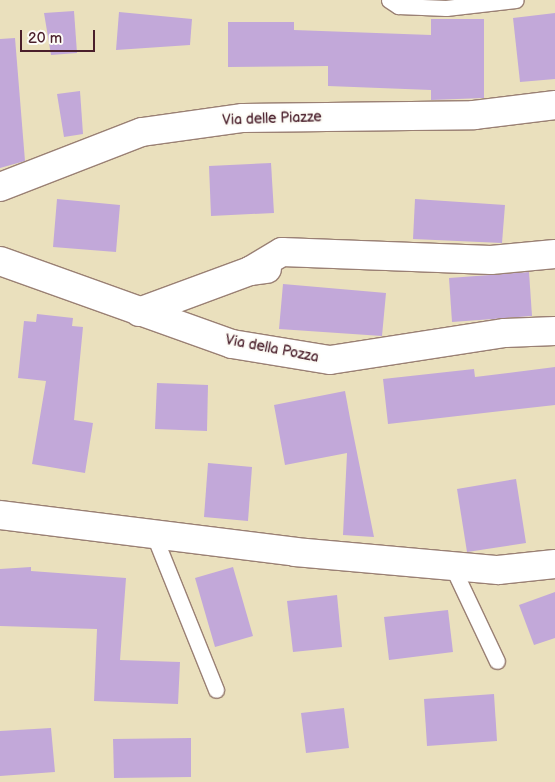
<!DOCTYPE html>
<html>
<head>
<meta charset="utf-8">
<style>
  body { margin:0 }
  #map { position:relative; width:555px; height:782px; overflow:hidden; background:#eae0bd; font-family:"Balsamiq Sans",sans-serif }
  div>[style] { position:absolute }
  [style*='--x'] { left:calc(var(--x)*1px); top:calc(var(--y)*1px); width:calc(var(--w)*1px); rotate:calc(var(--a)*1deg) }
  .building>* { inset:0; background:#c2a8d9 }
  .roads { filter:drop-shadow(1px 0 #9a8074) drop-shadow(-1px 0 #9a8074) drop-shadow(0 1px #9a8074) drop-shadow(0 -1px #9a8074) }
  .lane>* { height:15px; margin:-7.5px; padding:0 7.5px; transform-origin:7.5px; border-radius:7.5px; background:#fff }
  .street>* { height:28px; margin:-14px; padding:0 14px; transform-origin:14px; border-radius:14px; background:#fff }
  span { translate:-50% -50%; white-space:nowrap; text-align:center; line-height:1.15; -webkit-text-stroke:4.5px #fdfcf7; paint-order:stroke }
  .street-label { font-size:14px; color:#4a1f2b }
  .scale { position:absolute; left:20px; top:30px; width:75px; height:22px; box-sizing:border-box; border:2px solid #4a1f2b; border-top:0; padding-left:6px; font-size:15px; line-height:18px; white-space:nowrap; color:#4a1f2b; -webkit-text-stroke:4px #fdfcf7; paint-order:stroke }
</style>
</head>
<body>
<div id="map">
  <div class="building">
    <div style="clip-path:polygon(74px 11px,77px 53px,51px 55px,44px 13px)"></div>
    <div style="clip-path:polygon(119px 12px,192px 19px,190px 45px,116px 50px)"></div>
    <div style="clip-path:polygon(555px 13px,555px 79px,520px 82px,513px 18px)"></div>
    <div style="clip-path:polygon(431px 19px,484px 19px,484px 98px,431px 100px,431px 90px,328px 86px,328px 66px,228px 67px,228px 22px,294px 22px,294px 30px,431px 35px)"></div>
    <div style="clip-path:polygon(15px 38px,25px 161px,0 168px,0 39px)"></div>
    <div style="clip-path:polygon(80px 91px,83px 134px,64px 137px,57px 94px)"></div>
    <div style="clip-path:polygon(271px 163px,274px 213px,211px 216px,209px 166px)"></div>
    <div style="clip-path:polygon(57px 199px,120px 205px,116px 252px,53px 247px)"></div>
    <div style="clip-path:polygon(415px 199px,505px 205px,502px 243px,413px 239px)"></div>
    <div style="clip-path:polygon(529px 272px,532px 316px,452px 322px,449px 278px)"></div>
    <div style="clip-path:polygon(283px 284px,386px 293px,382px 336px,279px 329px)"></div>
    <div style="clip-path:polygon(37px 314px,73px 318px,72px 326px,83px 327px,74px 420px,93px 423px,85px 473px,32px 464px,46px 381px,18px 378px,24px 321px,36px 322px)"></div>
    <div style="clip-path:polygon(555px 367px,555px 405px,388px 424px,383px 379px,474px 369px,475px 377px)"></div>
    <div style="clip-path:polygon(157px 383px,208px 385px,207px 431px,155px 429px)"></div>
    <div style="clip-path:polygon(345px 391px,350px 418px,374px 537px,343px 535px,347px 453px,285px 465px,274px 405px)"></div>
    <div style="clip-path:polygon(208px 463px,252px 467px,248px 521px,204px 517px)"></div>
    <div style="clip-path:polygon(516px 479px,526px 543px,467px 552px,457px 489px)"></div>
    <div style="clip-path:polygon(31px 567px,31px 571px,126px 578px,120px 660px,180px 662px,178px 704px,94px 701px,97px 629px,0 626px,0 569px)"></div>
    <div style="clip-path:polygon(233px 567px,253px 636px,215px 647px,195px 578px)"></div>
    <div style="clip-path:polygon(555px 592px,555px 638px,534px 645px,519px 605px)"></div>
    <div style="clip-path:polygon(337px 595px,342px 647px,293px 652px,287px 601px)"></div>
    <div style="clip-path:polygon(448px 610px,453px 652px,389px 660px,384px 617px)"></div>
    <div style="clip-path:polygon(494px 694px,497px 741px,427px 746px,424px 699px)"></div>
    <div style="clip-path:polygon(344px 708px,349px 748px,306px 753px,301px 713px)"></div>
    <div style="clip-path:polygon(51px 728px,55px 772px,0 776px,0 731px)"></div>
    <div style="clip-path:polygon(191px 738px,191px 777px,114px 778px,113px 739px)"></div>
  </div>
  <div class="roads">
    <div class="lane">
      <div style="--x:389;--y:0;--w:11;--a:34"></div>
      <div style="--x:398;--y:6;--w:48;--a:2.4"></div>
      <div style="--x:446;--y:8;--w:70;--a:-6.5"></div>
      <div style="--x:153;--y:533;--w:169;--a:68.1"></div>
      <div style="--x:452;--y:566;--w:105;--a:64.7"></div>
    </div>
    <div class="street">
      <div style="--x:0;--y:187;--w:152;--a:-21.2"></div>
      <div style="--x:142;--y:132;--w:102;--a:-7.9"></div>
      <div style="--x:243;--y:118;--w:231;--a:-0.7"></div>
      <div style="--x:474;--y:115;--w:82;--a:-7"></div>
      <div style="--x:0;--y:261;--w:246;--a:19.7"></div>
      <div style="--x:232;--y:344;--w:99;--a:9.3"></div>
      <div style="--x:330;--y:360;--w:177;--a:-8.8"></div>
      <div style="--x:505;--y:333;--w:50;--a:-2.3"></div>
      <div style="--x:250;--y:271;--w:37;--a:-31"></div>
      <div style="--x:282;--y:252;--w:209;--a:2.2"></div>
      <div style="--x:491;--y:260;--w:64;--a:-5.4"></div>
      <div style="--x:139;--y:312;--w:118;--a:-20.3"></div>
      <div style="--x:250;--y:271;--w:17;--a:-7"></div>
      <div style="--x:0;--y:515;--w:297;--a:7.1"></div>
      <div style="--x:295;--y:552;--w:204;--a:5.1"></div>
      <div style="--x:498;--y:570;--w:57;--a:-6"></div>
    </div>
  </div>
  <div class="street-label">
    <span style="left:272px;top:119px;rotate:-2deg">Via delle Piazze</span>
    <span style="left:272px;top:349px;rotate:11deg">Via della Pozza</span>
  </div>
  <div class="scale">20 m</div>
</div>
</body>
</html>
